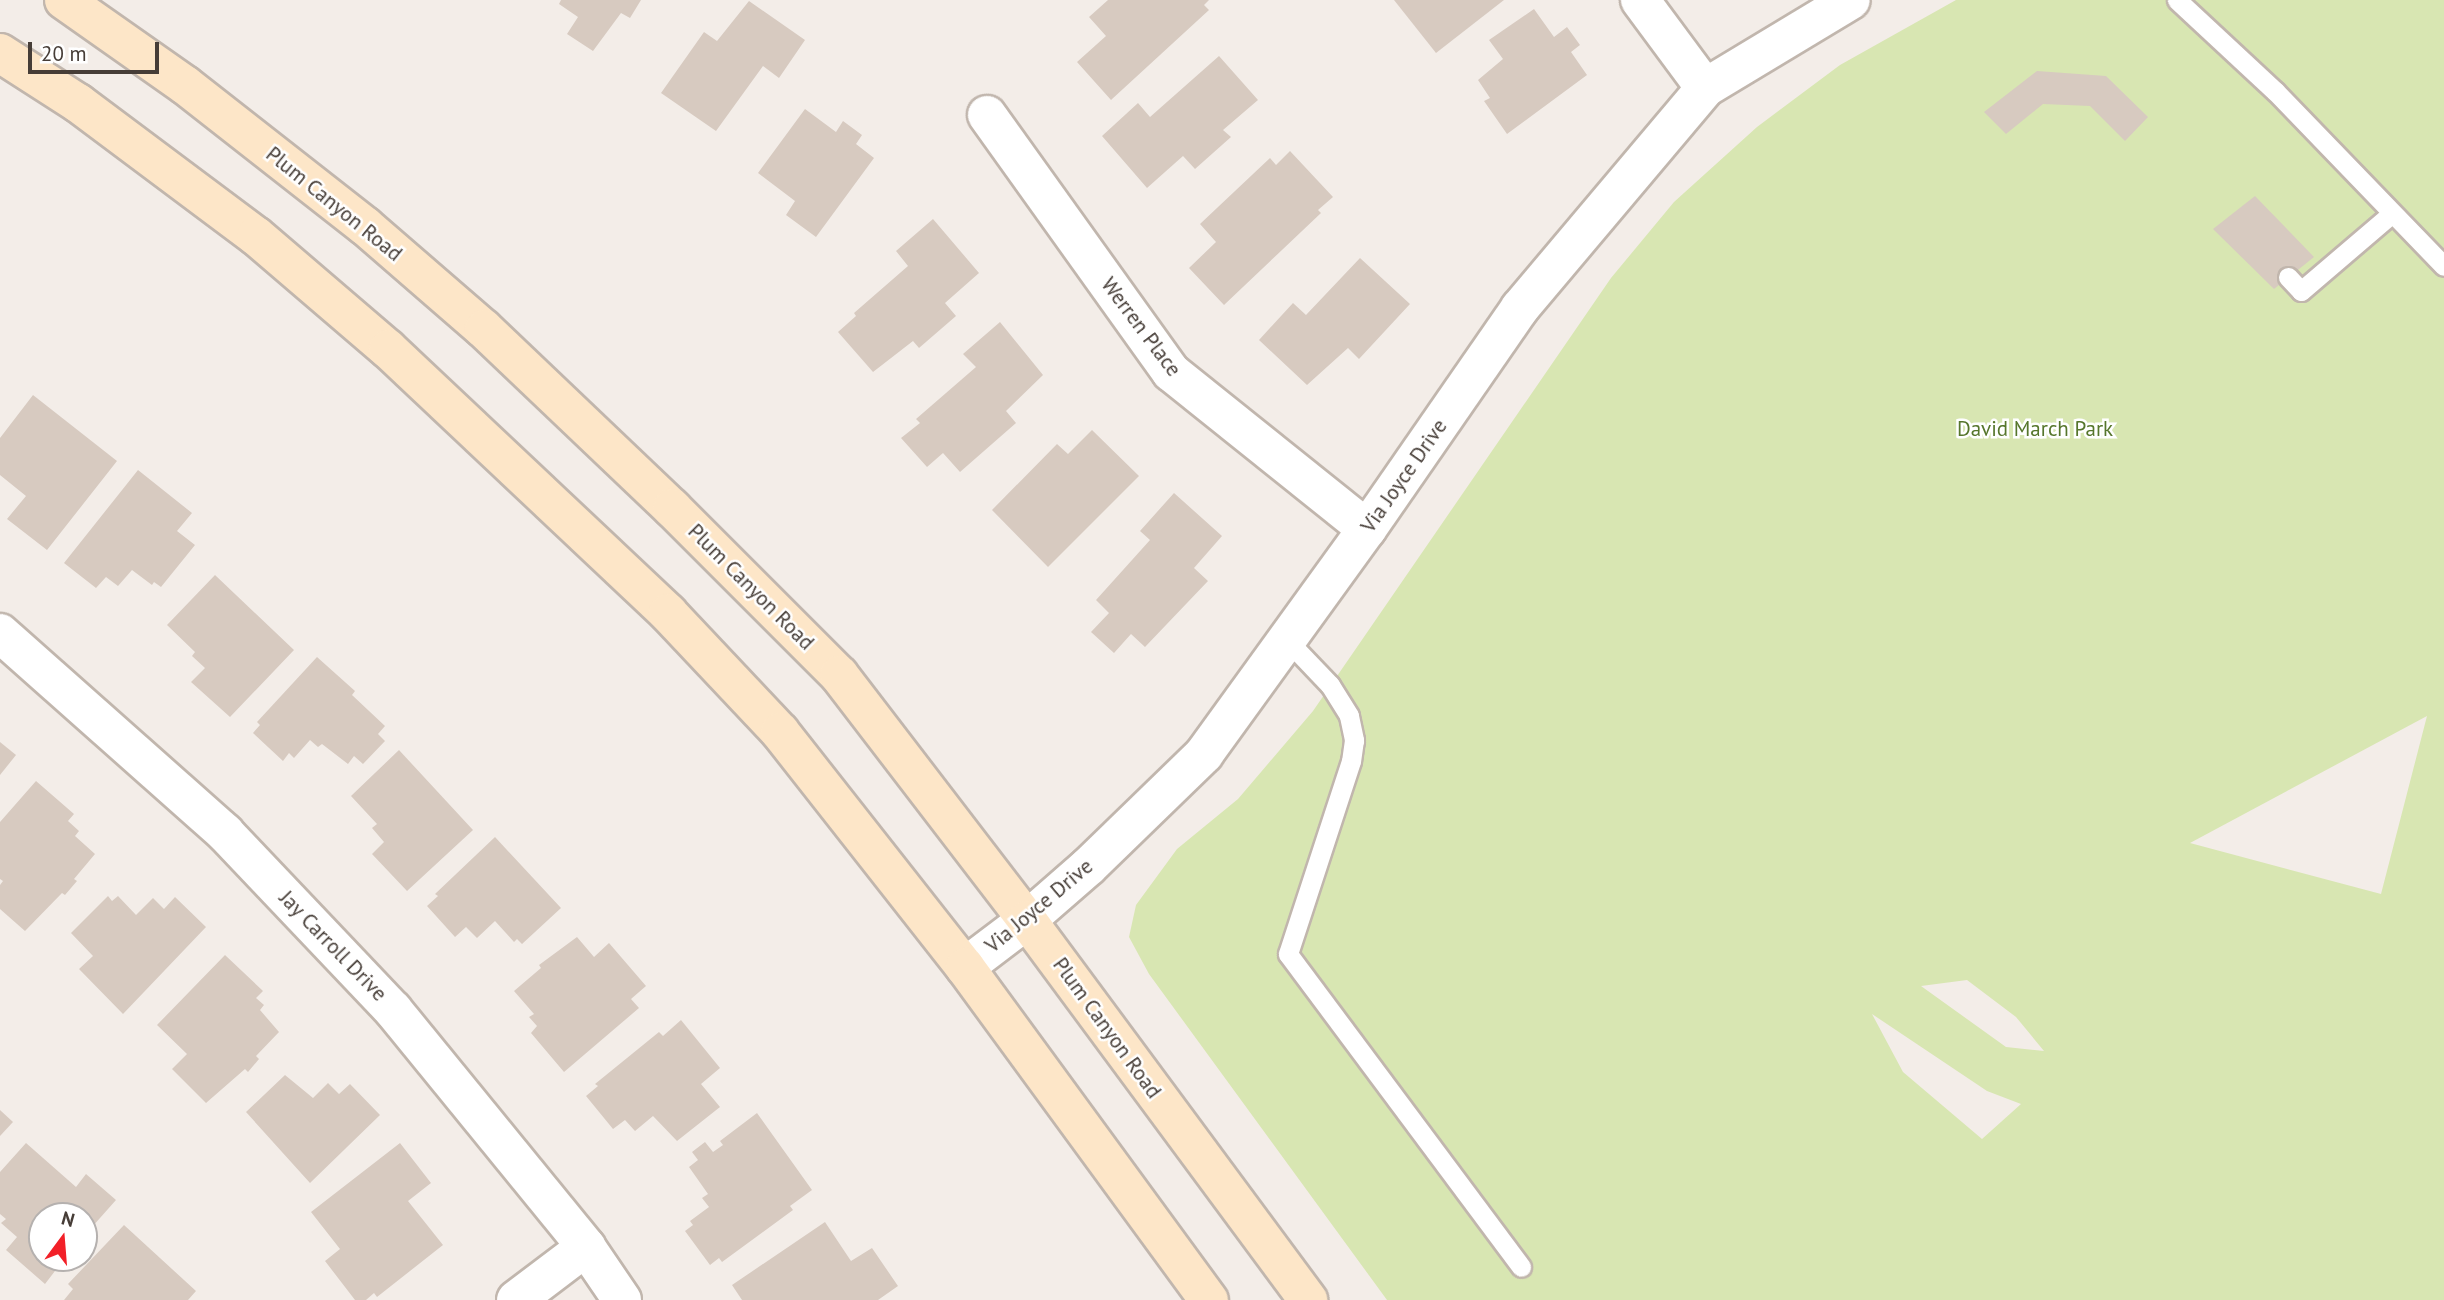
<!DOCTYPE html>
<html>
<head>
<meta charset="utf-8">
<style>
  body { margin:0 }
  #map { position:relative; width:2444px; height:1300px; overflow:hidden; background:#f3ede8; font-family:"PT Sans",sans-serif }
  div>[style] { position:absolute }
  [style*='--x'] { left:calc(var(--x)*1px); top:calc(var(--y)*1px); width:calc(var(--w)*1px); rotate:calc(var(--a)*1deg) }
  .green>* { inset:0; background:#d8e6b2 }
  .building>* { inset:0; background:#d7cac0 }
  .roads { filter:drop-shadow(2px 0 #c1b6ad) drop-shadow(-2px 0 #c1b6ad) drop-shadow(0 2px #c1b6ad) drop-shadow(0 -2px #c1b6ad) }
  .lane>* { height:19px; margin:-9.5px; padding:0 9.5px; transform-origin:9.5px; border-radius:9.5px; background:#fff }
  .street>* { height:38px; margin:-19px; padding:0 19px; transform-origin:19px; border-radius:19px; background:#fff }
  .secondary>* { height:38px; margin:-19px; padding:0 19px; transform-origin:19px; border-radius:19px; background:#fde6c8 }
  span { translate:-50% -50%; white-space:nowrap; text-align:center; line-height:1.15; -webkit-text-stroke:5px #fff; paint-order:stroke }
  .street-label { font-size:21px; color:#463d37 }
  .park-label { font-size:21px; color:#56762c }
  .north { position:absolute; left:28px; top:1202px; width:70px; height:70px; box-sizing:border-box; background:#fff; border:2px solid #b5b1af; border-radius:50%; rotate:16deg; font-size:19px; font-weight:700; line-height:28px; text-align:center; color:#463d37 }
  .north::after { content:''; display:block; margin:auto; width:24px; height:32px; background:#f22028; clip-path:polygon(50% 0,100% 100%,50% 72%,0 100%) }
  .scale { position:absolute; left:28px; top:42px; width:131px; height:32px; box-sizing:border-box; border:4px solid #463d37; border-top:0; padding-left:9px; font-size:21px; line-height:24px; white-space:nowrap; color:#463d37; -webkit-text-stroke:5px #fff; paint-order:stroke }
</style>
</head>
<body>
<div id="map">
  <div class="green">
    <div style="clip-path:polygon(evenodd,1956px 0,2444px 0,2444px 1300px,1387px 1300px,1149px 974px,1129px 937px,1136px 905px,1177px 849px,1238px 799px,1313px 711px,1611px 278px,1674px 202px,1757px 127px,1840px 65px,1956px 0,2427px 716px,2381px 894px,2190px 843px,2427px 716px,1956px 0,1967px 980px,2016px 1017px,2044px 1051px,2006px 1047px,1921px 986px,1967px 980px,1956px 0,1872px 1014px,1987px 1091px,2021px 1104px,1982px 1139px,1903px 1072px,1872px 1014px)"></div>
  </div>
  <div class="building">
    <div style="clip-path:polygon(561px 0,641px 0,630px 18px,621px 13px,593px 51px,567px 34px,578px 17px,559px 4px)"></div>
    <div style="clip-path:polygon(1108px 0,1209px 0,1204px 5px,1209px 10px,1111px 100px,1077px 62px,1106px 36px,1089px 17px)"></div>
    <div style="clip-path:polygon(1394px 0,1504px 0,1436px 53px)"></div>
    <div style="clip-path:polygon(749px 1px,805px 40px,779px 78px,763px 66px,716px 131px,661px 93px,704px 32px,717px 41px)"></div>
    <div style="clip-path:polygon(1534px 9px,1554px 37px,1567px 27px,1580px 45px,1571px 52px,1587px 75px,1507px 134px,1484px 101px,1490px 98px,1478px 80px,1503px 59px,1489px 40px)"></div>
    <div style="clip-path:polygon(1219px 56px,1258px 100px,1223px 130px,1231px 137px,1195px 169px,1183px 156px,1147px 188px,1102px 136px,1138px 103px,1150px 117px)"></div>
    <div style="clip-path:polygon(2037px 71px,2106px 76px,2148px 117px,2125px 141px,2090px 106px,2043px 104px,2006px 134px,1984px 112px)"></div>
    <div style="clip-path:polygon(805px 109px,836px 132px,843px 121px,862px 135px,856px 144px,874px 158px,816px 237px,786px 215px,795px 201px,758px 173px)"></div>
    <div style="clip-path:polygon(1290px 151px,1333px 197px,1318px 210px,1321px 213px,1224px 305px,1189px 268px,1216px 242px,1200px 224px,1270px 158px,1276px 165px)"></div>
    <div style="clip-path:polygon(2255px 196px,2314px 257px,2274px 289px,2213px 229px)"></div>
    <div style="clip-path:polygon(933px 219px,979px 273px,945px 303px,956px 316px,919px 348px,913px 341px,873px 372px,838px 332px,856px 316px,854px 313px,908px 266px,896px 251px)"></div>
    <div style="clip-path:polygon(1360px 258px,1410px 304px,1359px 359px,1348px 348px,1307px 385px,1259px 340px,1293px 303px,1306px 315px)"></div>
    <div style="clip-path:polygon(1000px 322px,1043px 375px,1006px 411px,1016px 423px,960px 472px,943px 453px,927px 467px,901px 438px,920px 423px,916px 419px,976px 367px,963px 354px)"></div>
    <div style="clip-path:polygon(33px 395px,117px 461px,47px 550px,7px 519px,26px 496px,0 475px,0 438px)"></div>
    <div style="clip-path:polygon(1092px 430px,1139px 476px,1048px 567px,992px 510px,1057px 444px,1068px 454px)"></div>
    <div style="clip-path:polygon(138px 470px,192px 513px,177px 531px,195px 545px,161px 587px,154px 582px,152px 585px,132px 570px,118px 586px,106px 577px,96px 588px,64px 563px)"></div>
    <div style="clip-path:polygon(1174px 493px,1222px 536px,1194px 568px,1208px 581px,1145px 647px,1131px 634px,1114px 653px,1091px 632px,1109px 613px,1096px 600px,1150px 540px,1140px 531px)"></div>
    <div style="clip-path:polygon(215px 575px,294px 650px,230px 717px,191px 682px,205px 668px,192px 656px,195px 652px,167px 625px)"></div>
    <div style="clip-path:polygon(317px 657px,355px 691px,352px 695px,385px 726px,378px 734px,385px 741px,363px 764px,354px 756px,348px 764px,322px 744px,318px 747px,310px 740px,294px 758px,289px 753px,283px 761px,253px 733px,260px 725px,257px 722px)"></div>
    <div style="clip-path:polygon(0 742px,16px 755px,0 775px)"></div>
    <div style="clip-path:polygon(399px 750px,473px 830px,407px 891px,372px 854px,384px 842px,372px 828px,377px 824px,351px 796px)"></div>
    <div style="clip-path:polygon(36px 781px,74px 814px,68px 821px,79px 831px,75px 836px,95px 854px,74px 879px,77px 881px,65px 895px,62px 893px,25px 931px,0 909px,0 885px,3px 881px,0 879px,0 822px)"></div>
    <div style="clip-path:polygon(495px 837px,561px 908px,522px 944px,517px 939px,514px 942px,495px 921px,477px 938px,466px 927px,455px 937px,427px 906px,438px 896px,435px 894px)"></div>
    <div style="clip-path:polygon(108px 896px,112px 901px,118px 896px,136px 915px,153px 898px,164px 909px,175px 897px,206px 927px,123px 1014px,79px 969px,93px 956px,71px 933px)"></div>
    <div style="clip-path:polygon(577px 937px,594px 957px,609px 943px,646px 986px,631px 999px,639px 1008px,564px 1072px,531px 1033px,537px 1026px,529px 1017px,534px 1014px,514px 991px,541px 968px,539px 965px)"></div>
    <div style="clip-path:polygon(225px 955px,263px 991px,256px 998px,264px 1005px,260px 1010px,279px 1032px,256px 1056px,259px 1059px,248px 1072px,245px 1069px,206px 1103px,172px 1069px,187px 1054px,157px 1025px)"></div>
    <div style="clip-path:polygon(681px 1020px,720px 1068px,701px 1084px,720px 1107px,677px 1141px,653px 1116px,635px 1131px,625px 1120px,613px 1129px,586px 1096px,598px 1086px,595px 1084px,659px 1032px,663px 1036px)"></div>
    <div style="clip-path:polygon(285px 1075px,313px 1098px,328px 1083px,339px 1094px,350px 1084px,380px 1115px,310px 1183px,246px 1112px)"></div>
    <div style="clip-path:polygon(0 1110px,13px 1122px,0 1136px)"></div>
    <div style="clip-path:polygon(757px 1113px,812px 1190px,790px 1206px,793px 1210px,722px 1262px,719px 1258px,710px 1265px,685px 1231px,693px 1225px,690px 1221px,709px 1207px,702px 1198px,708px 1194px,689px 1167px,698px 1160px,692px 1152px,705px 1142px,713px 1152px,723px 1145px,720px 1141px)"></div>
    <div style="clip-path:polygon(26px 1143px,76px 1187px,86px 1174px,116px 1200px,84px 1236px,84px 1216px,42px 1216px,42px 1258px,65px 1258px,45px 1284px,6px 1250px,17px 1237px,1px 1223px,6px 1219px,0 1214px,0 1172px)"></div>
    <div style="clip-path:polygon(400px 1143px,431px 1183px,408px 1201px,443px 1245px,377px 1297px,374px 1293px,366px 1300px,355px 1300px,325px 1261px,340px 1249px,311px 1212px)"></div>
    <div style="clip-path:polygon(825px 1222px,851px 1261px,872px 1248px,898px 1286px,878px 1300px,742px 1300px,732px 1285px)"></div>
    <div style="clip-path:polygon(124px 1225px,196px 1291px,188px 1300px,64px 1300px,73px 1289px,68px 1284px)"></div>
  </div>
  <div class="roads">
    <div class="lane">
      <div style="--x:2177;--y:0;--w:134;--a:42.9"></div>
      <div style="--x:2275;--y:91;--w:243;--a:46"></div>
      <div style="--x:2288;--y:277;--w:19;--a:47"></div>
      <div style="--x:2301;--y:291;--w:118;--a:-40.5"></div>
      <div style="--x:1287;--y:640;--w:62;--a:46.3"></div>
      <div style="--x:1330;--y:685;--w:36;--a:58"></div>
      <div style="--x:1349;--y:716;--w:25;--a:78"></div>
      <div style="--x:1354;--y:740;--w:21;--a:98"></div>
      <div style="--x:1351;--y:761;--w:203;--a:108.1"></div>
      <div style="--x:1288;--y:954;--w:390;--a:53.3"></div>
    </div>
    <div class="street">
      <div style="--x:1640;--y:0;--w:109;--a:53.5"></div>
      <div style="--x:987;--y:115;--w:316;--a:54.4"></div>
      <div style="--x:1171;--y:372;--w:251;--a:38.7"></div>
      <div style="--x:0;--y:633;--w:301;--a:41.6"></div>
      <div style="--x:225;--y:833;--w:244;--a:46.5"></div>
      <div style="--x:393;--y:1010;--w:306;--a:50.8"></div>
      <div style="--x:586;--y:1247;--w:64;--a:55.8"></div>
      <div style="--x:965;--y:967;--w:78;--a:-37.2"></div>
      <div style="--x:1027;--y:920;--w:82;--a:-41.1"></div>
      <div style="--x:1089;--y:866;--w:161;--a:-44.2"></div>
      <div style="--x:1204;--y:754;--w:278;--a:-54.1"></div>
      <div style="--x:1367;--y:529;--w:269;--a:-55.3"></div>
      <div style="--x:1520;--y:308;--w:287;--a:-49.9"></div>
      <div style="--x:1705;--y:88;--w:170;--a:-31.1"></div>
      <div style="--x:516;--y:1300;--w:88;--a:-37.1"></div>
    </div>
    <div class="secondary">
      <div style="--x:64;--y:0;--w:148;--a:35.1"></div>
      <div style="--x:185;--y:85;--w:229;--a:38.1"></div>
      <div style="--x:365;--y:226;--w:157;--a:40.9"></div>
      <div style="--x:484;--y:329;--w:260;--a:43.6"></div>
      <div style="--x:672;--y:508;--w:236;--a:45"></div>
      <div style="--x:839;--y:675;--w:309;--a:52.5"></div>
      <div style="--x:1027;--y:920;--w:473;--a:53.5"></div>
      <div style="--x:0;--y:53;--w:93;--a:32.7"></div>
      <div style="--x:78;--y:103;--w:222;--a:36.8"></div>
      <div style="--x:256;--y:236;--w:174;--a:40.6"></div>
      <div style="--x:388;--y:349;--w:385;--a:43.3"></div>
      <div style="--x:668;--y:613;--w:163;--a:46.7"></div>
      <div style="--x:780;--y:732;--w:299;--a:51.8"></div>
      <div style="--x:965;--y:967;--w:413;--a:53.8"></div>
    </div>
  </div>
  <div class="street-label">
    <span style="left:334px;top:204px;rotate:39deg">Plum Canyon Road</span>
    <span style="left:1141px;top:327px;rotate:53deg">Werren Place</span>
    <span style="left:1404px;top:476px;rotate:-55deg">Via Joyce Drive</span>
    <span style="left:751px;top:587px;rotate:45deg">Plum Canyon Road</span>
    <span style="left:1039px;top:906px;rotate:-40deg">Via Joyce Drive</span>
    <span style="left:333px;top:946px;rotate:46deg">Jay Carroll Drive</span>
    <span style="left:1107px;top:1028px;rotate:54deg">Plum Canyon Road</span>
  </div>
  <div class="park-label">
    <span style="left:2035px;top:429px">David March Park</span>
  </div>
  <div class="north">N</div>
  <div class="scale">20 m</div>
</div>
</body>
</html>
